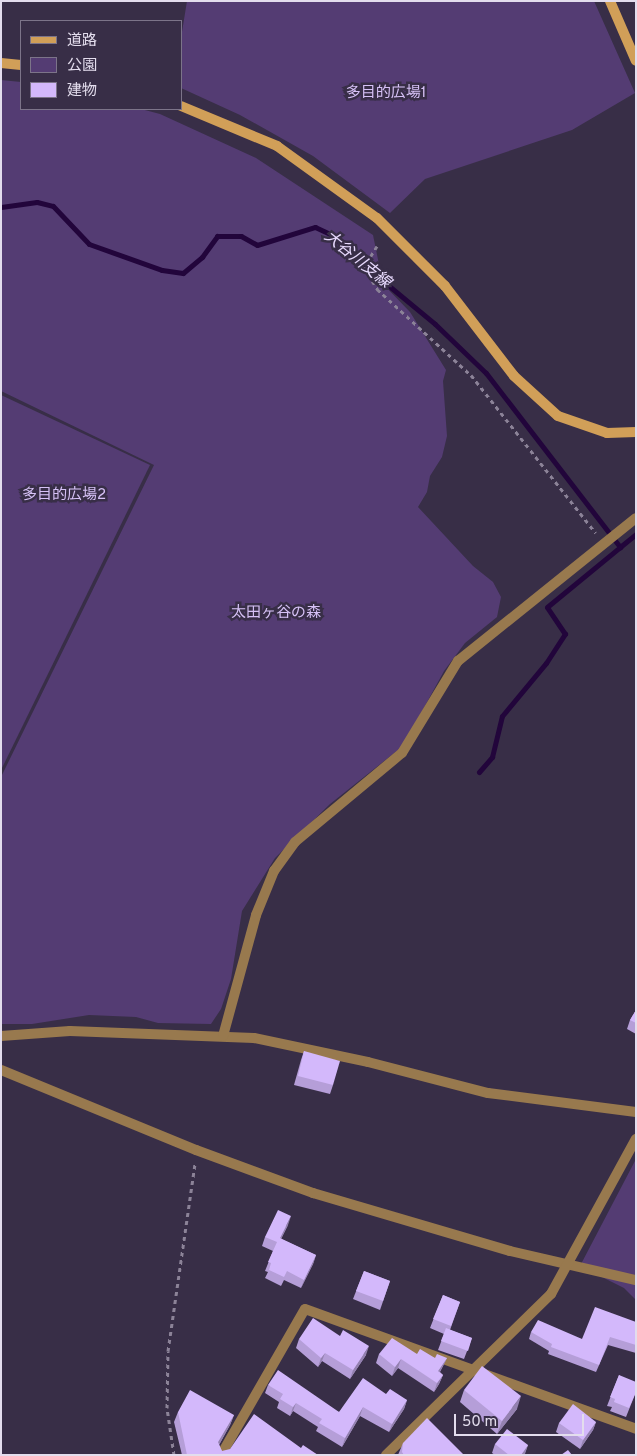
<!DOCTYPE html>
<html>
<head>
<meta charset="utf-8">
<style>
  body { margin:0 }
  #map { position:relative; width:637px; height:1456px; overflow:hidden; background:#382e47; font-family:Overpass,"Noto Sans JP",sans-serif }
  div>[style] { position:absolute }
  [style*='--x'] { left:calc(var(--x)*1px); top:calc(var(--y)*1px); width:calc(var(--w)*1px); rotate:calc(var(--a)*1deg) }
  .green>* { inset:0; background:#543c73 }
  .stream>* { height:5px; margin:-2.5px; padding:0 2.5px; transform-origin:2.5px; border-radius:2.5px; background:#22053b }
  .path>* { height:3px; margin-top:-1.5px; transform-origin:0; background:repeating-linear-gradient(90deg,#8c8398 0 4px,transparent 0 8px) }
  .street>* { height:10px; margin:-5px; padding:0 5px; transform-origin:5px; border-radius:5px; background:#98794e }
  .secondary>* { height:10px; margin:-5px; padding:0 5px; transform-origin:5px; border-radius:5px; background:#d19f58 }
  .wall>* { inset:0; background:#b59ed8 }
  .shaded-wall>* { inset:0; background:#9481b0 }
  .building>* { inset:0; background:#d3b8fb }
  span { translate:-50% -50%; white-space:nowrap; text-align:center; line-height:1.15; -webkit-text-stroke:5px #382e47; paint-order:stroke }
  .park-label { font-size:15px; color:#d6c1f6 }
  .water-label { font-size:16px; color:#e8dafe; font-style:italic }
  .frame { position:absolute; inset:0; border:2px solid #e3dded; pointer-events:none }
  .legend { position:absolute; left:20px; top:20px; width:162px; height:90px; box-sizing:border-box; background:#382e47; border:1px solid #7c7489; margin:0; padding:6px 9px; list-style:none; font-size:15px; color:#e3dded }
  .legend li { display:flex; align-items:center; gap:10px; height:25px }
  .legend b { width:25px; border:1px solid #7c7489 }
  .scale { position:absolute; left:454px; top:1414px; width:130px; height:22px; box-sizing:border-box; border:2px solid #e3dded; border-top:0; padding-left:6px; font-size:15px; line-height:18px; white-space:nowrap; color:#e3dded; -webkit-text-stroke:4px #382e47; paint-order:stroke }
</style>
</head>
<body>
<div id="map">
  <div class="green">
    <div style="clip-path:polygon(187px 1px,594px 1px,635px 93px,572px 130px,425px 179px,390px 213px,313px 156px,240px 115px,181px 88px,181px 38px)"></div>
    <div style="clip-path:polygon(1px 80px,21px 82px,21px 109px,141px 109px,160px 114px,256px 158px,373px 235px,383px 284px,410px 312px,446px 370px,443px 381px,447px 436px,442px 457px,430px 476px,427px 492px,418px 507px,473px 566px,493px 582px,501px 597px,497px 617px,465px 643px,444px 671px,403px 746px,330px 804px,275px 858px,242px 911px,231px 979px,221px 1009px,211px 1024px,158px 1023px,136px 1017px,89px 1015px,32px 1024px,1px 1024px,1px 777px,154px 465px,1px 391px)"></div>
    <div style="clip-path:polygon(1px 395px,150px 465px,1px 770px)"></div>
    <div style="clip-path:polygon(636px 1159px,636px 1300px,624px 1288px,580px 1266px)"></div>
  </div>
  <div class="stream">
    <div style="--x:1;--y:207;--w:36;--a:-8"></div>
    <div style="--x:37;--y:202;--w:16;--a:14"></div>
    <div style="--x:53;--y:206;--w:52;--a:46.5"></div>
    <div style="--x:89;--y:244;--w:77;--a:19.6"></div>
    <div style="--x:162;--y:270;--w:21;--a:8"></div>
    <div style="--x:183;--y:273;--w:25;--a:-40"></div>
    <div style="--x:202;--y:257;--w:26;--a:-54"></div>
    <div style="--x:217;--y:236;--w:24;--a:0"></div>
    <div style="--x:241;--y:236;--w:18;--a:29"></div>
    <div style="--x:257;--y:245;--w:61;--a:-17.2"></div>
    <div style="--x:315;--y:227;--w:19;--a:25"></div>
    <div style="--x:332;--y:235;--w:31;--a:45"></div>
    <div style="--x:354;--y:257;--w:105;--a:39.6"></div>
    <div style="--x:435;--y:324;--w:71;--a:43.9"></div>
    <div style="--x:486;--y:373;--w:220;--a:52.4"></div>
    <div style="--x:620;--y:547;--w:21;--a:-39"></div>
    <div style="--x:479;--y:772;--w:20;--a:-49"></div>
    <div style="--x:492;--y:757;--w:42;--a:-76.3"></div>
    <div style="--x:502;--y:716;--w:69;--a:-50.3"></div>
    <div style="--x:546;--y:663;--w:35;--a:-57"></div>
    <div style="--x:565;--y:634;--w:32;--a:-124"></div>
    <div style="--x:547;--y:607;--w:94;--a:-39.4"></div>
  </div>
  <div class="path">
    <div style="--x:377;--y:246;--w:25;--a:122"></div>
    <div style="--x:364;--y:267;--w:26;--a:59"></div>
    <div style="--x:377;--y:289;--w:127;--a:42.5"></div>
    <div style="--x:471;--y:375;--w:201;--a:51.7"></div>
    <div style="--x:174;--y:1455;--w:48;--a:-98.5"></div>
    <div style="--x:167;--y:1408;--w:57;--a:-89"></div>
    <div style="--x:168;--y:1351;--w:190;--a:-81.8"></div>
  </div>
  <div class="street">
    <div style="--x:1;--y:1036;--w:69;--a:-4.1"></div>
    <div style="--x:70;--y:1031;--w:184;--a:2.2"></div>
    <div style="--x:254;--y:1038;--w:116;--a:11.9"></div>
    <div style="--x:368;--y:1062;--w:124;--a:14.5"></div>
    <div style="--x:488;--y:1093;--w:149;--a:7.3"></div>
    <div style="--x:223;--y:1036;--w:125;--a:-74.7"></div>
    <div style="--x:256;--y:915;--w:48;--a:-67.8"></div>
    <div style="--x:274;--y:871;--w:36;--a:-54"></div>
    <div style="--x:295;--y:842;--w:139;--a:-39.8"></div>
    <div style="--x:402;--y:753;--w:108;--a:-58.7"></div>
    <div style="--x:458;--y:661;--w:228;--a:-38.8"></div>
    <div style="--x:1;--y:1070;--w:211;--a:22.3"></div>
    <div style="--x:196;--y:1150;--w:125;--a:20.2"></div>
    <div style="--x:313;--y:1193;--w:205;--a:16.4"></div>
    <div style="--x:510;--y:1251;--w:129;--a:13"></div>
    <div style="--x:221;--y:1455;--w:168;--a:-60.1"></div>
    <div style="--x:305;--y:1309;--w:352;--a:19.9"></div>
    <div style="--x:386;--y:1455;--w:231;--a:-44.3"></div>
    <div style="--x:551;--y:1294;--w:177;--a:-61.3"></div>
  </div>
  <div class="secondary">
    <div style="--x:610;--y:1;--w:65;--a:66.6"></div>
    <div style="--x:1;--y:63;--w:20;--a:6"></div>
    <div style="--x:181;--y:106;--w:104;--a:22.6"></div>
    <div style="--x:277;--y:146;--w:123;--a:35.8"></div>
    <div style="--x:377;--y:218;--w:96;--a:45"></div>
    <div style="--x:445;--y:286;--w:113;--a:52.5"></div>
    <div style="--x:514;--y:376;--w:59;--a:42.3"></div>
    <div style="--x:558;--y:416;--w:52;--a:19.1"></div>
    <div style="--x:607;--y:433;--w:29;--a:-2"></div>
  </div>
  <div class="wall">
    <div style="clip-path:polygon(636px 1010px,636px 1034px,627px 1029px,630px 1020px)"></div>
    <div style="clip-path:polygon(304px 1051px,333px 1085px,330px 1094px,294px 1085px,301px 1060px)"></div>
    <div style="clip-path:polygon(288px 1225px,281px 1239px,316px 1255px,313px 1264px,301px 1288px,284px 1280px,281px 1286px,265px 1278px,268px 1272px,265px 1271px,273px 1251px,262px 1246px,265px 1237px)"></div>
    <div style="clip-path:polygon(364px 1271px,390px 1281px,380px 1310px,353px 1299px)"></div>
    <div style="clip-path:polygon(443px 1295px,460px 1302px,450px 1330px,472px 1338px,464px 1359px,438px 1350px,444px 1334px,430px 1328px)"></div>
    <div style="clip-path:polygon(636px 1322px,636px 1353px,608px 1345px,596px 1372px,548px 1354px,549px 1351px,529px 1339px,531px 1332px,582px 1339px)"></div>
    <div style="clip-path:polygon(299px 1339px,366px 1355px,350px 1379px,322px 1361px,318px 1367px,296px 1348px)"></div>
    <div style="clip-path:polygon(379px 1354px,417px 1354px,435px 1358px,447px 1358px,440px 1372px,443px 1375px,439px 1384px,434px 1392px,398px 1368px,392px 1376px,376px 1363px)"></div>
    <div style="clip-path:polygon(619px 1375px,636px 1392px,626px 1417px,610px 1411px,612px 1407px,607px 1406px)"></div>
    <div style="clip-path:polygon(268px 1385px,339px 1412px,386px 1394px,407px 1400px,404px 1409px,389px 1432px,360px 1416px,342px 1447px,316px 1431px,318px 1427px,293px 1411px,290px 1416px,277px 1408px,279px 1402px,265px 1393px)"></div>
    <div style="clip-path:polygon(464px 1390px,517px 1409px,497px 1434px,460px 1402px)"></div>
    <div style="clip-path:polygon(178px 1412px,234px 1415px,230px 1425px,219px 1445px,222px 1451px,301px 1448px,318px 1455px,182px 1455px,174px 1422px)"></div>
    <div style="clip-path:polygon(596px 1422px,593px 1430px,580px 1449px,556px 1432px,559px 1423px)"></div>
    <div style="clip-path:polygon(403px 1443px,464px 1455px,398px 1455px)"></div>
    <div style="clip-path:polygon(495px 1444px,528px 1445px,524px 1455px,495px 1455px,492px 1453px)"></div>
  </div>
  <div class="shaded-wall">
    <div style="clip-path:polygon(291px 1216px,288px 1225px,277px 1247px,280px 1238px)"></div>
    <div style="clip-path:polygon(316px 1255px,313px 1264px,301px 1288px,304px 1280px)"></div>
    <div style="clip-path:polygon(369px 1346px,366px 1355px,350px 1379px,353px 1370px)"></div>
    <div style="clip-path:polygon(325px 1353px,322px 1361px,318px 1367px,321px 1358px)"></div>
    <div style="clip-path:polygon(447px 1358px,443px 1366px,435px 1380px,438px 1371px)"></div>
    <div style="clip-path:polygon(401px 1359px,398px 1368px,392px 1376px,395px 1367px)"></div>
    <div style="clip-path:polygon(443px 1375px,439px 1384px,434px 1392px,437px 1383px)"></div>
    <div style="clip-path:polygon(521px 1396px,517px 1409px,497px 1434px,502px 1421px)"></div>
    <div style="clip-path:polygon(407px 1400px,404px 1409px,389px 1432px,392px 1424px)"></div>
    <div style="clip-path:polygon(296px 1403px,293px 1411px,290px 1416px,293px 1407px)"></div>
    <div style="clip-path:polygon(363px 1407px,360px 1416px,342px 1447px,345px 1438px)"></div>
    <div style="clip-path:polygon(234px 1415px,230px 1425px,215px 1452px,218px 1442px)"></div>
    <div style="clip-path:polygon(596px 1422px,593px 1430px,580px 1449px,583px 1440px)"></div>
    <div style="clip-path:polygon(528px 1445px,525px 1454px,524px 1455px,521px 1455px)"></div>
  </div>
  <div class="building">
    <div style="clip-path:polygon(636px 1010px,636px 1023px,630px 1020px)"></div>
    <div style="clip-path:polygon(304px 1051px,340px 1061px,333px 1085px,298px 1076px)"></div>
    <div style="clip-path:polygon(278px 1210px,291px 1216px,280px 1238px,316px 1255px,304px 1280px,287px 1271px,284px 1277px,269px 1270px,271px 1263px,268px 1262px,277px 1242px,265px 1237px)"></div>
    <div style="clip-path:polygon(364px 1271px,390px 1281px,383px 1301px,356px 1291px)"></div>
    <div style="clip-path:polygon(443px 1295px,460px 1302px,451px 1326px,433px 1319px)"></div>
    <div style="clip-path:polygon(595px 1307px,636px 1322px,636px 1345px,610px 1337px,599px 1365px,551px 1347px,552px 1344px,531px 1332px,538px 1320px,582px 1339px)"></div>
    <div style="clip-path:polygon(313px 1318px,340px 1336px,343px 1330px,369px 1346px,353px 1370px,325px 1353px,321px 1358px,299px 1339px)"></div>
    <div style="clip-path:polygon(446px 1328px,472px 1338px,468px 1351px,441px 1341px)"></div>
    <div style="clip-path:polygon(392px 1338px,417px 1354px,420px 1349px,435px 1358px,437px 1354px,447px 1358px,438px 1371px,443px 1375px,437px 1383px,401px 1359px,395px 1367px,379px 1354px)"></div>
    <div style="clip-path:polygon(482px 1366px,521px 1396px,502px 1421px,464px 1390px)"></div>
    <div style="clip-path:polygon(278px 1370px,339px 1412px,363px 1378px,386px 1394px,390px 1389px,407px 1400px,392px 1424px,363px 1407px,345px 1438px,319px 1423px,322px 1419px,296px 1403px,293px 1407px,280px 1399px,283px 1394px,268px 1385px)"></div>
    <div style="clip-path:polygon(619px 1375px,636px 1382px,636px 1392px,629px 1408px,614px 1402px,615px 1399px,610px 1397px)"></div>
    <div style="clip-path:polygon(190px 1390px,234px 1415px,218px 1442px,222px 1451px,230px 1449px,254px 1414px,301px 1448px,303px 1445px,318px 1455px,187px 1455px,178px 1412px)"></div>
    <div style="clip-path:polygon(573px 1404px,596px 1422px,583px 1440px,559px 1423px)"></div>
    <div style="clip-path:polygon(427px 1418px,464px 1455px,404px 1455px,402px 1452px,403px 1443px)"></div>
    <div style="clip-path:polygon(507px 1429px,528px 1445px,521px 1455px,509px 1455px,495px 1444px)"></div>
    <div style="clip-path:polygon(568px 1450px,572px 1455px,561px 1455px)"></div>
  </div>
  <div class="park-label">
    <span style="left:386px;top:94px">多目的広場1</span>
    <span style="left:64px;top:496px">多目的広場2</span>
    <span style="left:276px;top:614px">太田ヶ谷の森</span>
  </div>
  <div class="water-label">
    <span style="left:357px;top:260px;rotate:39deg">大谷川支線</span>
  </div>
  <div class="frame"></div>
  <ul class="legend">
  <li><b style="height:6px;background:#d19f58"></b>道路</li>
  <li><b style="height:14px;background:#543c73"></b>公園</li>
  <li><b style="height:14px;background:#d3b8fb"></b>建物</li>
  </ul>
  <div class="scale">50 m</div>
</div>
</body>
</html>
